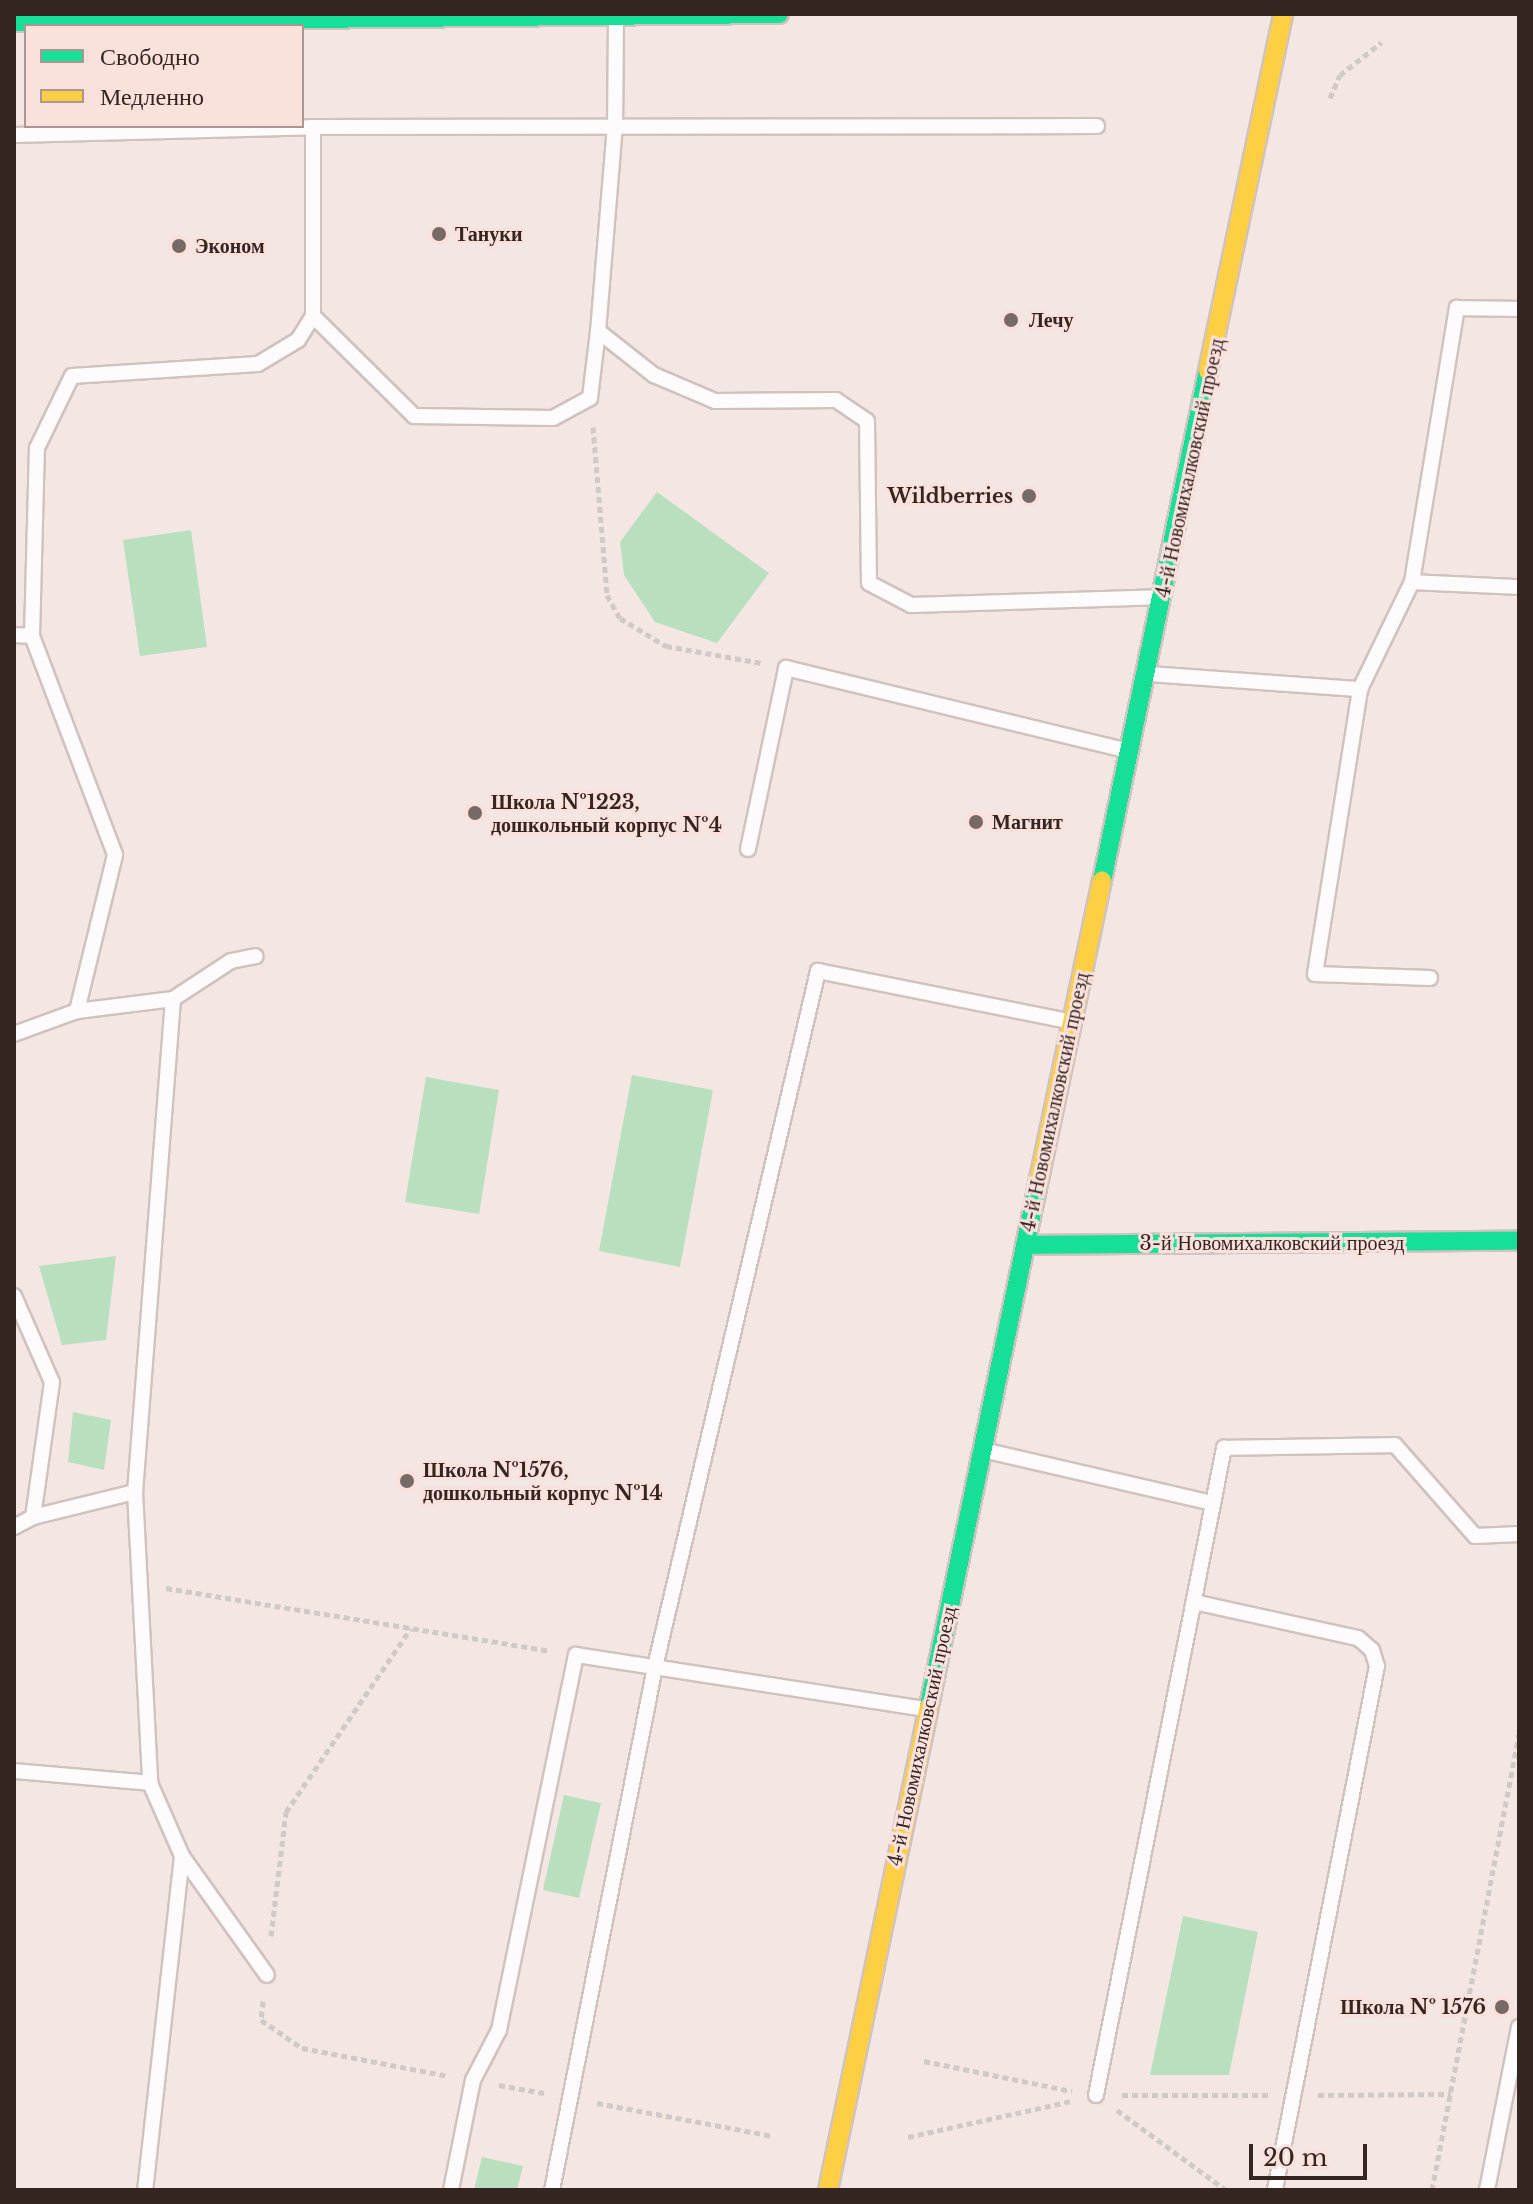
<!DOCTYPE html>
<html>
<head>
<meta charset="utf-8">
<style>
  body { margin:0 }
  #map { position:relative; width:1533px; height:2204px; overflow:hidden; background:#f4e6e3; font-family:"Libre Baskerville",serif }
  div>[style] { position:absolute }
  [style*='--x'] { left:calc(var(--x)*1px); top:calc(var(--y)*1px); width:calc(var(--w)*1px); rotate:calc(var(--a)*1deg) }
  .green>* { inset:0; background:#b8e0bf }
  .path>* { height:5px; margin-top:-2.5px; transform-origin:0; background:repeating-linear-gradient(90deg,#cfcac7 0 6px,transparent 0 10px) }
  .roads { filter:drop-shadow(2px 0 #cfc2bf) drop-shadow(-2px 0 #cfc2bf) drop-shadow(0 2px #cfc2bf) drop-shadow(0 -2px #cfc2bf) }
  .lane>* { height:14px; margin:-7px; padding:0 7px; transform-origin:7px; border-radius:7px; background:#fdfbfb }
  .fast>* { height:18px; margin:-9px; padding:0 9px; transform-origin:9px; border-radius:9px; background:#16e098 }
  .slow>* { height:18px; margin:-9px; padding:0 9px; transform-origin:9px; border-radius:9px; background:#ffcf43 }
  .dots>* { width:22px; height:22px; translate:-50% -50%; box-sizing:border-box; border:4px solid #fbe1dc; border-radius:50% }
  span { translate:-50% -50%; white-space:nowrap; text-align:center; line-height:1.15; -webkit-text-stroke:6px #fbe1dc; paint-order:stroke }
  .poi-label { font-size:20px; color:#342521; font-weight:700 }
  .left { translate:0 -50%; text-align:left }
  .right { translate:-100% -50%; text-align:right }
  .street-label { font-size:20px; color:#342521 }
  .frame { position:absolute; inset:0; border:16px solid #342521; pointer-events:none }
  .legend { position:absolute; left:24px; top:24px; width:280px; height:104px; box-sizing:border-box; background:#fbe1dc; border:2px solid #ab9691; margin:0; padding:10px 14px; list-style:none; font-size:24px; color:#342521 }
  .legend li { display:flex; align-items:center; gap:16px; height:40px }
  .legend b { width:40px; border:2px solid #ab9691 }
  .scale { position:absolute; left:1249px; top:2144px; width:118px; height:36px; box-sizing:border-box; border:4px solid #342521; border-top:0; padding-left:10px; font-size:24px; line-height:28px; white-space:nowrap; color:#342521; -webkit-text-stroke:6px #fbe1dc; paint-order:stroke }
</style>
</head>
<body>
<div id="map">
  <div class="green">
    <div style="clip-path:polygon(657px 492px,769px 573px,717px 643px,655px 622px,624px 575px,620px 542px)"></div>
    <div style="clip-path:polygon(191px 530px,207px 647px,140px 656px,123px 540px)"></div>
    <div style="clip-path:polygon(632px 1075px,713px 1090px,680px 1267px,599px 1251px)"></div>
    <div style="clip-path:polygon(426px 1077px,499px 1090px,479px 1214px,405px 1202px)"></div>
    <div style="clip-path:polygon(116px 1256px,106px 1340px,62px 1345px,39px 1266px)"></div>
    <div style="clip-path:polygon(73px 1412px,111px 1420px,104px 1470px,68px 1462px)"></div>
    <div style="clip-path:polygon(564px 1795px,601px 1803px,579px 1898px,543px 1890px)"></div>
    <div style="clip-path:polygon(1183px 1916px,1258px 1932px,1229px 2075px,1150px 2075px)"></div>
    <div style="clip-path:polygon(482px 2157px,523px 2166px,517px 2190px,474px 2190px)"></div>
  </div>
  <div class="path">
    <div style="--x:1330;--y:98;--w:25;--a:-67"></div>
    <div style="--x:1340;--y:75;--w:53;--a:-38.2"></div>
    <div style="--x:593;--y:427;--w:169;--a:85.2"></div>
    <div style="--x:607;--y:595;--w:26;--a:61"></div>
    <div style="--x:620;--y:618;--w:54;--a:31.3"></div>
    <div style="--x:666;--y:646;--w:97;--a:10.1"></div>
    <div style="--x:166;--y:1588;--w:390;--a:9.3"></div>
    <div style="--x:271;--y:1936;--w:125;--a:-83.1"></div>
    <div style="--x:286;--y:1812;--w:222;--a:-55.8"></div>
    <div style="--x:263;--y:2001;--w:19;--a:96"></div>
    <div style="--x:261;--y:2020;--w:50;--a:34.3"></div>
    <div style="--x:302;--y:2048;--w:150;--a:10.8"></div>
    <div style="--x:924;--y:2061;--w:151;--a:11.5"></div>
    <div style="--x:499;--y:2085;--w:46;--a:10.1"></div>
    <div style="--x:1122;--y:2095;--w:146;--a:0"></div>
    <div style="--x:1318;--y:2095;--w:133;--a:-0.4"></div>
    <div style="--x:597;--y:2103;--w:179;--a:10.6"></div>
    <div style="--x:1117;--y:2110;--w:135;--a:36.3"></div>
    <div style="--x:908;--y:2137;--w:168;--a:-12.4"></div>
    <div style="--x:1432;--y:2190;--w:464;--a:-79.2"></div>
  </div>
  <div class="roads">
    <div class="lane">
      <div style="--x:616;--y:19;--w:106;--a:90.5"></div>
      <div style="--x:615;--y:125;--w:207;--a:94.7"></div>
      <div style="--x:598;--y:331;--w:71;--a:38.2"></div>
      <div style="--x:654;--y:375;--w:66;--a:23.1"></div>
      <div style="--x:715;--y:401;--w:121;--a:-0.5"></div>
      <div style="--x:836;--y:400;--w:37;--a:34"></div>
      <div style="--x:867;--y:421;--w:162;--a:89.3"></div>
      <div style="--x:869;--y:583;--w:47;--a:27.6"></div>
      <div style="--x:911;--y:605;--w:248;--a:-1.8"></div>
      <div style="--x:14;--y:135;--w:299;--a:-1.5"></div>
      <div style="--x:313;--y:127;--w:784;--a:-0.07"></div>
      <div style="--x:313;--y:316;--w:142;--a:44.7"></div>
      <div style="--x:414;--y:416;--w:139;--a:0.8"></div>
      <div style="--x:553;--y:418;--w:42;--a:-28.4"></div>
      <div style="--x:590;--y:398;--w:67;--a:-83.2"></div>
      <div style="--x:1412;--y:582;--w:278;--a:-80.7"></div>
      <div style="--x:1457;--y:308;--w:62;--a:0.9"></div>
      <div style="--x:14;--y:635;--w:18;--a:3"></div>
      <div style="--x:32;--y:636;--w:188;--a:-88.5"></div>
      <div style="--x:37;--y:448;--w:80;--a:-64.1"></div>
      <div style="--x:72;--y:376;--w:186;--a:-3.7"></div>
      <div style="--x:258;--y:364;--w:47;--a:-31"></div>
      <div style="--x:298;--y:340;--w:28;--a:-58"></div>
      <div style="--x:313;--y:316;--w:189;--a:-90"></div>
      <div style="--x:32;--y:636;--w:234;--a:69.2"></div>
      <div style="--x:115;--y:855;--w:161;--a:103.7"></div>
      <div style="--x:1149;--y:674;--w:212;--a:4.1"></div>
      <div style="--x:748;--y:849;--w:185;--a:-78.1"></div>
      <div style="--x:786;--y:668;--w:349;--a:13.6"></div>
      <div style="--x:1430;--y:978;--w:115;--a:-178"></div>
      <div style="--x:1315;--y:974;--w:289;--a:-81"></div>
      <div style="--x:1360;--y:689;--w:119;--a:-64.1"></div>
      <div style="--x:1412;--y:582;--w:107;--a:2.7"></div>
      <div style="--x:173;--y:999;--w:69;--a:-33.2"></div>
      <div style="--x:231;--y:961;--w:25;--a:-11"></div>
      <div style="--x:14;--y:1034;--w:67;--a:-20.1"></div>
      <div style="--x:77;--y:1011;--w:97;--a:-7.1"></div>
      <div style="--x:173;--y:999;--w:494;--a:94.4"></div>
      <div style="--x:135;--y:1492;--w:291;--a:87"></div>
      <div style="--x:150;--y:1783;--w:80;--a:66.3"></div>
      <div style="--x:182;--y:1856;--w:336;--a:96.3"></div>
      <div style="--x:14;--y:1296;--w:94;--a:66.2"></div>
      <div style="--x:52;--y:1382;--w:136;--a:98"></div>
      <div style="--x:33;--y:1517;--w:21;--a:152"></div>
      <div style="--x:987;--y:1451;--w:232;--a:13"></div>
      <div style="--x:33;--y:1517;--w:105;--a:-13.8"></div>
      <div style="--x:1194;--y:1602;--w:168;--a:12.4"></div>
      <div style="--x:1358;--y:1638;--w:18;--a:41"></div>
      <div style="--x:1372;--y:1650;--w:17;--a:73"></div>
      <div style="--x:1377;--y:1666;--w:534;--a:101.02"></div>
      <div style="--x:14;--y:1771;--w:137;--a:5"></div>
      <div style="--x:182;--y:1856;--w:146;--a:54.5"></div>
      <div style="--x:1096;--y:2095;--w:660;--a:-78.81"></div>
      <div style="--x:1224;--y:1448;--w:171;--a:-1"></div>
      <div style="--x:1395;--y:1445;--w:121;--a:48.7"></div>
      <div style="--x:1475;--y:1536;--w:44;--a:-2.6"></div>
      <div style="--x:451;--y:2190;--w:112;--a:-78.7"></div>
      <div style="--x:473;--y:2080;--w:56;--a:-62.5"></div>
      <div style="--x:499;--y:2030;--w:383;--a:-78.4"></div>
      <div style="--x:576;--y:1655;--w:352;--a:8.8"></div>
      <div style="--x:552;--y:2190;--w:533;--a:-78.86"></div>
      <div style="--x:655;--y:1667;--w:715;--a:-76.82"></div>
      <div style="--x:818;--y:971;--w:255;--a:11.3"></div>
      <div style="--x:1487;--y:2190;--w:166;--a:-78.9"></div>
    </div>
    <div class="fast">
      <div style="--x:14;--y:22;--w:765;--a:-0.6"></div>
      <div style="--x:1102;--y:881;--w:521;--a:-78.26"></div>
      <div style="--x:1025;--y:1245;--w:494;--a:-0.5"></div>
      <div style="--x:929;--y:1706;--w:538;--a:-78.21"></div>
    </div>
    <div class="slow">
      <div style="--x:1208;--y:371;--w:365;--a:-78.1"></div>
      <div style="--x:1039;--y:1179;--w:305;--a:-78.1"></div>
      <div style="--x:828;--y:2190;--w:494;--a:-78.2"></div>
    </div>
  </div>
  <div class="dots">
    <div style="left:439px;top:234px;background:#776965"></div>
    <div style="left:179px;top:246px;background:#776965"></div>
    <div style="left:1011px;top:320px;background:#776965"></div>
    <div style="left:1029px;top:496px;background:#776965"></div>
    <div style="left:475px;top:813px;background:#776965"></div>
    <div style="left:976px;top:822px;background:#776965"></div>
    <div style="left:407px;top:1481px;background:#776965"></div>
    <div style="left:1502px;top:2007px;background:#776965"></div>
  </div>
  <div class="poi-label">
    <span class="left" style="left:455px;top:234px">Тануки</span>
    <span class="left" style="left:195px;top:246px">Эконом</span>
    <span class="left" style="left:1029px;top:320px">Лечу</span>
    <span class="right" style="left:1013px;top:496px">Wildberries</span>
    <span class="left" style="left:491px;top:814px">Школа №1223,<br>дошкольный корпус №4</span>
    <span class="left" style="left:992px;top:822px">Магнит</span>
    <span class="left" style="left:423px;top:1482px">Школа №1576,<br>дошкольный корпус №14</span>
    <span class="right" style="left:1486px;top:2007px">Школа № 1576</span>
  </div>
  <div class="street-label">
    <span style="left:1190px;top:468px;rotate:-78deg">4-й Новомихалковский проезд</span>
    <span style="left:1055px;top:1102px;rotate:-78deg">4-й Новомихалковский проезд</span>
    <span style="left:1272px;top:1243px">3-й Новомихалковский проезд</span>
    <span style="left:922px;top:1736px;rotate:-78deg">4-й Новомихалковский проезд</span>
  </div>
  <div class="frame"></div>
  <ul class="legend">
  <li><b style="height:10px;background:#16e098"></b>Свободно</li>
  <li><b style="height:10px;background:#ffcf43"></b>Медленно</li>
  </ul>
  <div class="scale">20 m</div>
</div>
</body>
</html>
